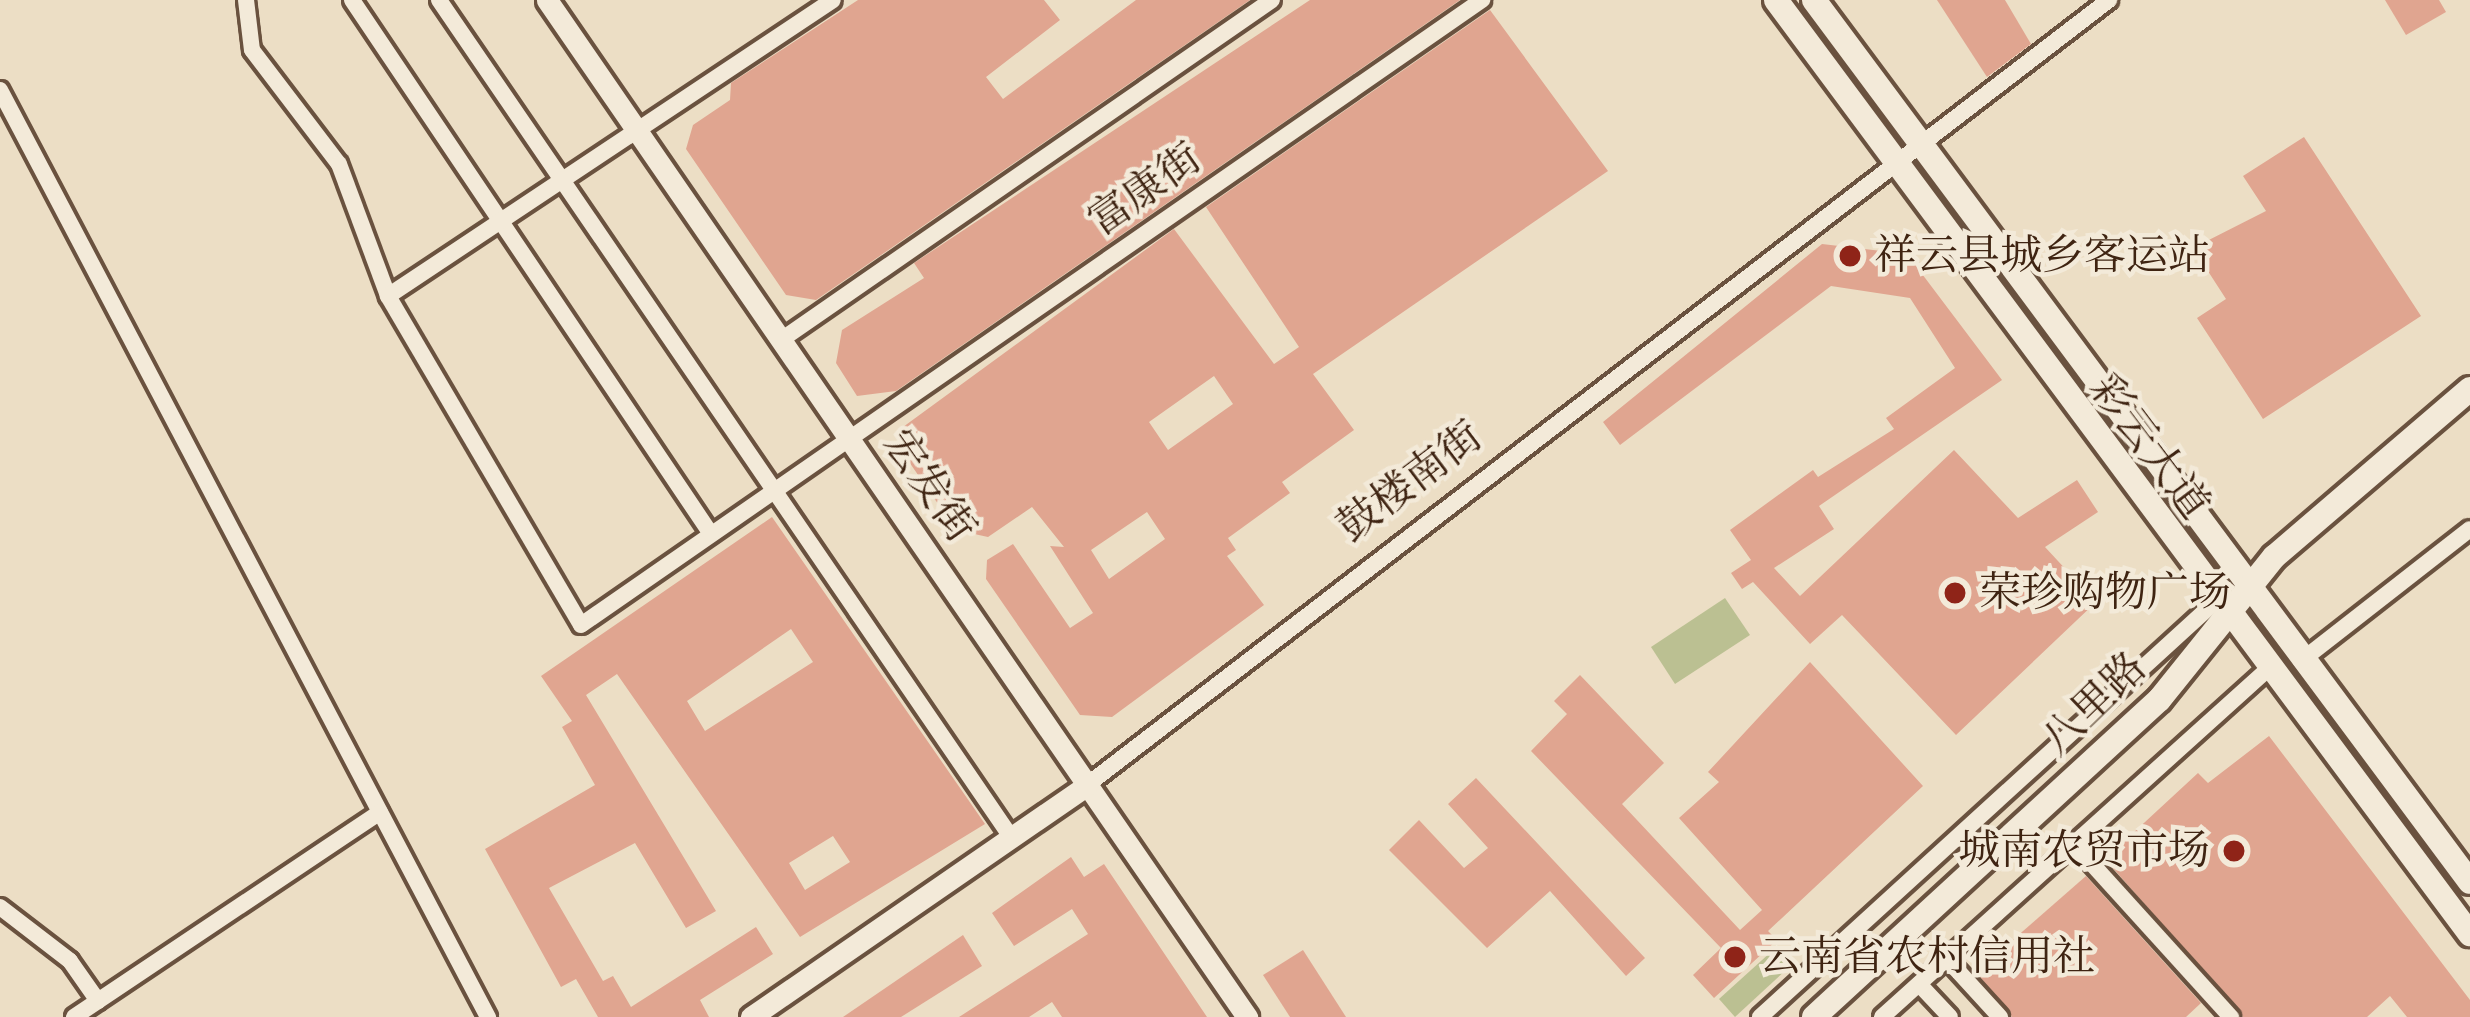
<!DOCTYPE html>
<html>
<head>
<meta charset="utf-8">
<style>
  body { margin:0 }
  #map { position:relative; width:2470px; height:1017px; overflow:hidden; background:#ecdec5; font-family:Cardo,"Noto Serif SC",serif }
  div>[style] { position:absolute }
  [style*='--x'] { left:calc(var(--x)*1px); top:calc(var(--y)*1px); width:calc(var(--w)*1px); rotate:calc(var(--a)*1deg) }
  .green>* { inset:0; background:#bbc092 }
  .building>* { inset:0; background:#e0a590 }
  .roads { filter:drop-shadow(3px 0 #6a523f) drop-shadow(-3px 0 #6a523f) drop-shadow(0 3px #6a523f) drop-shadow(0 -3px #6a523f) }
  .minor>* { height:16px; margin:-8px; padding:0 8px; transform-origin:8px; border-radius:8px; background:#f3ead9 }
  .tertiary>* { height:21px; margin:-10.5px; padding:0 10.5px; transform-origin:10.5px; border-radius:10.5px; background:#f3ead9 }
  .secondary>* { height:24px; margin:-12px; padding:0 12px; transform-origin:12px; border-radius:12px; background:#f3ead9 }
  .dots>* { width:33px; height:33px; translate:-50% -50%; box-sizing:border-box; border:6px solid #f3ead9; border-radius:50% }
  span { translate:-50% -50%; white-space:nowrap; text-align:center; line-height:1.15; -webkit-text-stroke:9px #f3ead9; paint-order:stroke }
  .street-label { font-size:42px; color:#3f2412 }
  .poi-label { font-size:42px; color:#3f2412 }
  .left { translate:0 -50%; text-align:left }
  .right { translate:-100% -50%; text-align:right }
</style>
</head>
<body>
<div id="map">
  <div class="green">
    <div style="clip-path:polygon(1725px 598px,1750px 635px,1675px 684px,1651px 647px)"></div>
    <div style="clip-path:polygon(1772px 951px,1788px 968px,1735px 1017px,1719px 999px)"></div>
  </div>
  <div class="building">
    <div style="clip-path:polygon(858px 0,1044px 0,1060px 20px,986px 77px,1003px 99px,1136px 0,1250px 0,816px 300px,786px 295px,686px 149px,693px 125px,730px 100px,731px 83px)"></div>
    <div style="clip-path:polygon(1310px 0,1460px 0,896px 391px,857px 396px,836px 363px,842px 330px,924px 278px,914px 263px)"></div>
    <div style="clip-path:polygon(1937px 0,2005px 0,2031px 44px,1987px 77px)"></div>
    <div style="clip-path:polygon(2385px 0,2439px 0,2446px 12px,2406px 35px)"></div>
    <div style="clip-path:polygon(evenodd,1490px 10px,1608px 171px,1313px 374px,1354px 430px,1282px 482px,1290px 493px,1228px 538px,1236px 550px,1227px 556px,1264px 605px,1112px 717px,1080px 715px,986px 579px,987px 560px,1013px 544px,1070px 628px,1093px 613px,1050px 546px,1064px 547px,1032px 507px,988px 537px,956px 530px,905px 456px,912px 440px,903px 427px,1174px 229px,1274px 364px,1299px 347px,1206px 207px,1490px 10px,1214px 376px,1233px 404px,1168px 450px,1149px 422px,1214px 376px,1490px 10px,1147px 512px,1165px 539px,1109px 579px,1091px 550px,1147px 512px)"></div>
    <div style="clip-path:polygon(2304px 137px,2421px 316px,2263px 419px,2197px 318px,2226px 299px,2193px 248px,2266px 211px,2243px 176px)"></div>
    <div style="clip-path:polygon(1822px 244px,1907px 254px,2002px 380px,1819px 506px,1834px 529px,1774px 568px,1800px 596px,1954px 450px,2018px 518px,2077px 480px,2098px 512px,2045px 547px,2096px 602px,1956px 735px,1842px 615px,1810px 644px,1753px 582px,1742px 589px,1731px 573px,1751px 560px,1730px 530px,1813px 470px,1818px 477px,1894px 429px,1886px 418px,1955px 368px,1910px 298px,1831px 286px,1620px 445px,1603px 422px)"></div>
    <div style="clip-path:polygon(evenodd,772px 517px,985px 824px,800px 937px,617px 674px,586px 695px,716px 911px,686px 928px,635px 843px,549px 888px,603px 981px,613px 976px,631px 1007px,756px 927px,773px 954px,700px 1000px,709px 1017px,598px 1017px,576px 979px,561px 987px,485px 849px,595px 785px,562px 727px,572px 721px,541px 676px,772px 517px,791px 629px,813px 662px,705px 731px,687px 701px,791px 629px,772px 517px,833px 836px,850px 862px,805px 890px,789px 863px,833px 836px)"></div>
    <div style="clip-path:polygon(1810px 662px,1923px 786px,1768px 931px,1777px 940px,1714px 998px,1693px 975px,1721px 948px,1531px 751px,1567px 714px,1554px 701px,1580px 675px,1664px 763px,1622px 804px,1740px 930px,1762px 910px,1679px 818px,1719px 782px,1708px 772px)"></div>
    <div style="clip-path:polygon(2269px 736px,2470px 1000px,2470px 1017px,2407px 1017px,2390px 996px,2367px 1017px,2243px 1017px,2105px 859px,2198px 773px,2208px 783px)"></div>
    <div style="clip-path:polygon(1476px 778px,1645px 958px,1626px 976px,1550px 891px,1487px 948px,1389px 850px,1419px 820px,1464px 868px,1488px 848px,1448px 804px)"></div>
    <div style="clip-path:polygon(1071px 857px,1084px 877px,1104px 864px,1207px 1017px,1062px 1017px,1052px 1002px,1029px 1017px,959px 1017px,1088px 934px,1072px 909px,1014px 946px,992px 913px)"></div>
    <div style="clip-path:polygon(2086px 876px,2201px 1003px,2186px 1017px,2012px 1017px,1976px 972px)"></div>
    <div style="clip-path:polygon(963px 935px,982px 966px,901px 1017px,843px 1017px)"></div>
    <div style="clip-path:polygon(1303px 950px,1346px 1017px,1290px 1017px,1263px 975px)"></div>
  </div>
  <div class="roads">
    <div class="minor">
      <div style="--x:246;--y:0;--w:50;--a:83.2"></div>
      <div style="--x:252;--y:50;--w:143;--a:52.7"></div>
      <div style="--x:339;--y:164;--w:141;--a:69.6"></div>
      <div style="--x:388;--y:296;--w:381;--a:59.6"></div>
      <div style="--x:581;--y:625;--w:1097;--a:-34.75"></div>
      <div style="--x:352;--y:0;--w:643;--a:56.09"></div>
      <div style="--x:439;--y:0;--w:1014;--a:55.65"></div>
      <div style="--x:0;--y:90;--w:1048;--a:62.24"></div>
      <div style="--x:388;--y:296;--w:534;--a:-33.63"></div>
      <div style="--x:781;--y:340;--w:597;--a:-34.7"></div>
      <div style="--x:2301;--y:661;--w:214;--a:-38"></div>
      <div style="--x:1087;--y:785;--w:1289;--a:-37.53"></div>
      <div style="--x:2074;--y:844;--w:234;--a:47.8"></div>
      <div style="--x:0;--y:907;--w:88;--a:37.6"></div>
      <div style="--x:70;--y:961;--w:49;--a:55"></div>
      <div style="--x:1947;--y:959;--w:79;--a:47.6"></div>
      <div style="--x:1919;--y:984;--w:45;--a:46.8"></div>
      <div style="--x:74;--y:1017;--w:368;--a:-33.8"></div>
      <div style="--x:1760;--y:1017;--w:617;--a:-42.37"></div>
      <div style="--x:1882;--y:1017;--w:520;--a:-42.04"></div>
    </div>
    <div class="tertiary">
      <div style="--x:547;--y:0;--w:1235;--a:55.46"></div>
      <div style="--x:751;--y:1017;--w:408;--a:-34.6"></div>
    </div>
    <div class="secondary">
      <div style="--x:1776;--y:0;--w:1164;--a:53.39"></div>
      <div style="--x:1814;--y:0;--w:1099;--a:53.36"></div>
      <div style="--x:1814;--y:1017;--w:469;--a:-42.6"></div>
      <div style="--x:2159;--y:700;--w:184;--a:-51.2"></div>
      <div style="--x:2274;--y:557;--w:258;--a:-40.6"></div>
    </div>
  </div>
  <div class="dots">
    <div style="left:1850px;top:256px;background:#8f2418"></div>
    <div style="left:1955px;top:593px;background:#8f2418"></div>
    <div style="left:2234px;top:851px;background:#8f2418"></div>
    <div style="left:1735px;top:957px;background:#8f2418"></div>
  </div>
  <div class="street-label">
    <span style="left:1145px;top:190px;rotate:-35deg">富康街</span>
    <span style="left:2149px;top:447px;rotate:53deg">彩云大道</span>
    <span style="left:1410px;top:482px;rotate:-37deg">鼓楼南街</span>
    <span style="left:929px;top:486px;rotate:55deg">宏发街</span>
    <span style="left:2094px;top:704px;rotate:-44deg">八里路</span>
  </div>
  <div class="poi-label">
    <span class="left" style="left:1874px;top:256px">祥云县城乡客运站</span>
    <span class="left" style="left:1979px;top:593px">荣珍购物广场</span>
    <span class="right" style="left:2210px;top:851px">城南农贸市场</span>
    <span class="left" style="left:1759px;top:957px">云南省农村信用社</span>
  </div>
</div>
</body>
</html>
